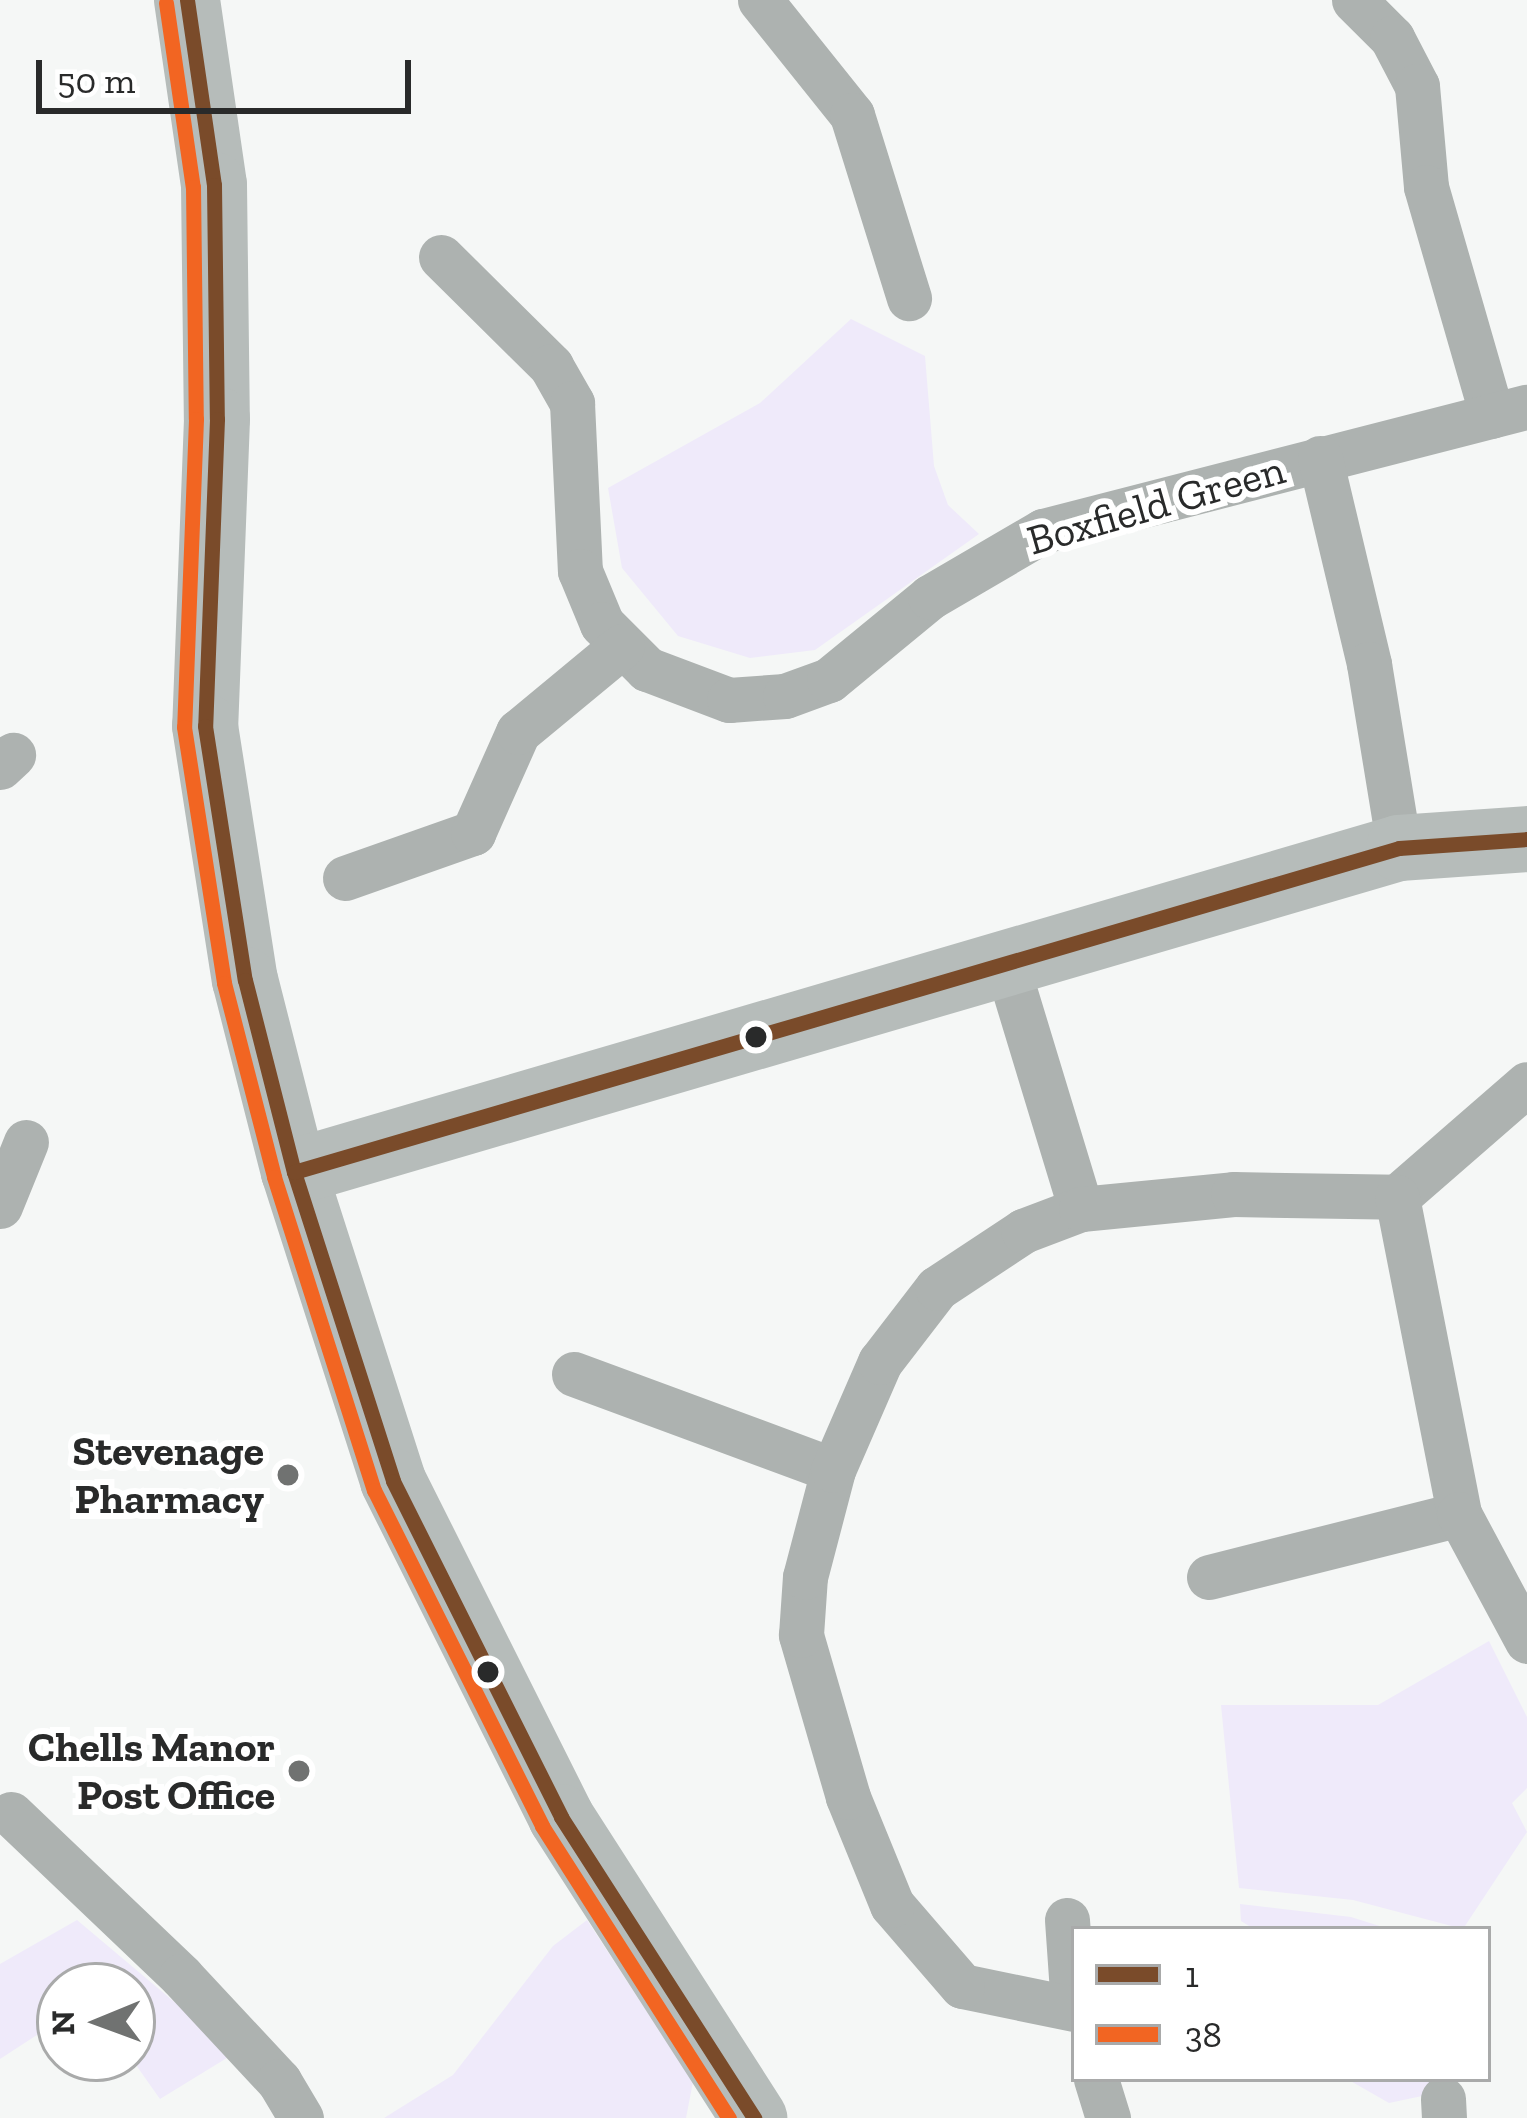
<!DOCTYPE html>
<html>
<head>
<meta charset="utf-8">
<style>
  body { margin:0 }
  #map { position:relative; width:1527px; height:2118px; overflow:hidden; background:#f5f7f6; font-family:"Zilla Slab",serif }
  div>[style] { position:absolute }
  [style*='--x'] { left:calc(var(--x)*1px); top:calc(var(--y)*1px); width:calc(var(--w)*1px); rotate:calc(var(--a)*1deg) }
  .green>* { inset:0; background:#efeafa }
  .street>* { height:45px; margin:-22.5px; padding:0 22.5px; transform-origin:22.5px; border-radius:22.5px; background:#adb2b0 }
  .secondary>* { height:66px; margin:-33px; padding:0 33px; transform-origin:33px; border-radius:33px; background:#b6bcba }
  .bus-1>* { height:15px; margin:-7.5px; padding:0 7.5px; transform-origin:7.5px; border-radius:7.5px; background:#7a4b2a }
  .bus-2>* { height:15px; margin:-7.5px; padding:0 7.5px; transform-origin:7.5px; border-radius:7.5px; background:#f26522 }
  .dots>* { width:33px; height:33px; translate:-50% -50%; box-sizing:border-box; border:6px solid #fff; border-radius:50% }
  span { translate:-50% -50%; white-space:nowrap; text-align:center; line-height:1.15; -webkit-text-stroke:12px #fff; paint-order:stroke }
  .street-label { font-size:42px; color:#292a2a }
  .poi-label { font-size:42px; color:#292a2a; font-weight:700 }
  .right { translate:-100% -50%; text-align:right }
  .legend { position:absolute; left:1071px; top:1926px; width:420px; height:156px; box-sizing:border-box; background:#fff; border:3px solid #a9aaaa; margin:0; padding:15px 21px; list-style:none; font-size:36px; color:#292a2a }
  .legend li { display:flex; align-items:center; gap:24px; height:60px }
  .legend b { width:60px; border:3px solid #a9aaaa }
  .north { position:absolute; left:36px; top:1962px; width:120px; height:120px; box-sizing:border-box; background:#fff; border:3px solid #a9aaaa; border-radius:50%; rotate:269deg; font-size:33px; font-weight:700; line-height:48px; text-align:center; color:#292a2a }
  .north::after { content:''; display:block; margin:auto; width:42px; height:54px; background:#707271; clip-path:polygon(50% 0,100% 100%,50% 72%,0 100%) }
  .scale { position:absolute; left:36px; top:60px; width:375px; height:54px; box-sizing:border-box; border:6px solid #292a2a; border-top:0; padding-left:15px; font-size:36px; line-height:42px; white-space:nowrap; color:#292a2a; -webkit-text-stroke:9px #fff; paint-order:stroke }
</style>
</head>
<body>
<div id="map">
  <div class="green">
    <div style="clip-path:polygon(851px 319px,925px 356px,934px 466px,948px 505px,979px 534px,815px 650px,750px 658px,678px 636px,622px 568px,608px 488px,760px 403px)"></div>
    <div style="clip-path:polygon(1489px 1641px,1527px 1717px,1527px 1788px,1512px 1803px,1527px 1832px,1463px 1929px,1353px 1900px,1239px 1888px,1221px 1705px,1378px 1705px)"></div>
    <div style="clip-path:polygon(1240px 1904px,1351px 1917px,1389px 1929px,1254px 1929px,1241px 1921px)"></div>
    <div style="clip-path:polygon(77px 1920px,235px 2053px,160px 2099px,131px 2058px,132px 1986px,60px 1986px,60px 2020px,0 2059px,0 1964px)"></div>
    <div style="clip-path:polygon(587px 1920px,693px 2082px,686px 2118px,384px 2118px,453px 2075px,553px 1946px)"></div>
    <div style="clip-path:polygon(1347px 2079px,1443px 2079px,1441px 2092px,1389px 2103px)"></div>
  </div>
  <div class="street">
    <div style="--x:760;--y:0;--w:147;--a:51.3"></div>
    <div style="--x:852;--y:115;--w:192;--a:72.7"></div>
    <div style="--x:1354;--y:0;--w:54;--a:45"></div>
    <div style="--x:1392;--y:38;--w:54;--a:62.5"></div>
    <div style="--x:1417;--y:86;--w:101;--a:84.9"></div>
    <div style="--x:1426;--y:187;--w:238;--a:73.9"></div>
    <div style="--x:441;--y:257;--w:155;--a:44.7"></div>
    <div style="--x:551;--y:366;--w:43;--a:60.4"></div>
    <div style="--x:572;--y:403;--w:168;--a:87.3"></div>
    <div style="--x:580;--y:571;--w:57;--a:67.5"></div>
    <div style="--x:602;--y:624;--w:64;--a:45"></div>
    <div style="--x:647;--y:669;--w:88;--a:20.7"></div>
    <div style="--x:729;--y:700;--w:56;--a:-4.1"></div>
    <div style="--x:785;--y:696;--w:47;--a:-20"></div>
    <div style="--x:829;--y:680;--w:131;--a:-39.4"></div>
    <div style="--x:930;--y:597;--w:131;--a:-30.3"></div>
    <div style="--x:1043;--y:531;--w:500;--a:-14.4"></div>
    <div style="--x:1320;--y:458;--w:212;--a:76.6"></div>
    <div style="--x:1369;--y:664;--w:186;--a:80.7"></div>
    <div style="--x:0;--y:767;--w:18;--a:-43"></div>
    <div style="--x:345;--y:878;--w:136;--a:-19.4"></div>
    <div style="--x:473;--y:833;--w:111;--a:-66"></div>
    <div style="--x:518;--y:732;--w:135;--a:-39.6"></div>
    <div style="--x:1007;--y:966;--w:254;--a:73.1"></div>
    <div style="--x:1397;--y:1197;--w:172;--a:-41"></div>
    <div style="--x:0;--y:1206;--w:69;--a:-67.9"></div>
    <div style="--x:574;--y:1374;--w:276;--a:20.3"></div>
    <div style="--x:1209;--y:1577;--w:258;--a:-14.1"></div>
    <div style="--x:11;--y:1814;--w:235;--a:43.6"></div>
    <div style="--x:181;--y:1976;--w:144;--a:47"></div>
    <div style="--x:279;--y:2081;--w:43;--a:59.3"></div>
    <div style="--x:1067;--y:1920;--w:85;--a:86"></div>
    <div style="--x:1074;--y:2009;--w:114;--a:-168.4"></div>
    <div style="--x:962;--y:1986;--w:107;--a:-130.8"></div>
    <div style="--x:892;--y:1905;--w:117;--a:-112.2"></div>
    <div style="--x:848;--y:1797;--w:169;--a:-106.2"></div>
    <div style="--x:801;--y:1635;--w:58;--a:-86.1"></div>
    <div style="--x:805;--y:1577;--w:111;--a:-75.3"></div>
    <div style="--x:833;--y:1470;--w:118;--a:-66.5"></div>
    <div style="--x:880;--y:1362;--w:93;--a:-52.4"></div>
    <div style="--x:937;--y:1288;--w:103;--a:-33.5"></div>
    <div style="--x:1023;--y:1231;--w:62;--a:-20.8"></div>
    <div style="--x:1081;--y:1209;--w:153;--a:-5.6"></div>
    <div style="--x:1233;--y:1194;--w:164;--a:1"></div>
    <div style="--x:1397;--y:1197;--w:323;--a:78.9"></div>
    <div style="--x:1459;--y:1514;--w:144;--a:61.8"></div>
    <div style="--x:1096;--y:2079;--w:41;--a:72.9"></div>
    <div style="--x:1443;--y:2099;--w:19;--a:87"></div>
  </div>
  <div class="secondary">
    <div style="--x:187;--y:0;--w:187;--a:81.7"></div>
    <div style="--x:214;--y:185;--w:234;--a:89.3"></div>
    <div style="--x:217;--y:419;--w:307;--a:92.2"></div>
    <div style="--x:205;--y:726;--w:257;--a:81.1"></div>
    <div style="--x:245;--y:980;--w:198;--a:75.7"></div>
    <div style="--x:294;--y:1172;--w:324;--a:72.2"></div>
    <div style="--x:393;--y:1481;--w:376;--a:63.4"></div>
    <div style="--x:561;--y:1817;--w:358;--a:57.3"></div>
    <div style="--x:294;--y:1172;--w:1152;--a:-16.34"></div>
    <div style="--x:1399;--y:848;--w:128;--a:-4"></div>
  </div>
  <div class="bus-1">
    <div style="--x:187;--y:0;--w:187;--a:81.7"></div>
    <div style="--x:214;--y:185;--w:234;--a:89.3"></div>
    <div style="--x:217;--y:419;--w:307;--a:92.2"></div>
    <div style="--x:205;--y:726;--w:257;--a:81.1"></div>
    <div style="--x:245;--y:980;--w:198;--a:75.7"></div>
    <div style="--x:294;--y:1172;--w:324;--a:72.2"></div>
    <div style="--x:393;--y:1481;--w:376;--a:63.4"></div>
    <div style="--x:561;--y:1817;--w:358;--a:57.3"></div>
    <div style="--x:294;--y:1172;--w:1152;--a:-16.34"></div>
    <div style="--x:1399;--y:848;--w:128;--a:-4"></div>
  </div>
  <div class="bus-2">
    <div style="--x:166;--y:3;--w:186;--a:81.7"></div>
    <div style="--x:193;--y:187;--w:232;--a:89.3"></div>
    <div style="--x:196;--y:419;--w:308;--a:92.2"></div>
    <div style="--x:184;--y:727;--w:259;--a:81.1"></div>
    <div style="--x:224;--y:983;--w:200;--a:75.5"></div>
    <div style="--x:274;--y:1177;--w:329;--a:72.3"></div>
    <div style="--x:374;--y:1490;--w:376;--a:63.4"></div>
    <div style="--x:542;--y:1826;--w:347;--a:57.4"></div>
  </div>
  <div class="dots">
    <div style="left:756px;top:1037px;background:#292a2a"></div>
    <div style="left:288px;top:1475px;background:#707271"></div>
    <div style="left:488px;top:1672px;background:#292a2a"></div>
    <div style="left:299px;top:1771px;background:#707271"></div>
  </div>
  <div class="street-label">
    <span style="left:1156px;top:505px;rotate:-16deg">Boxfield Green</span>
  </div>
  <div class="poi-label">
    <span class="right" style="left:264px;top:1475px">Stevenage<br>Pharmacy</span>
    <span class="right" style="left:275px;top:1771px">Chells Manor<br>Post Office</span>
  </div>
  <ul class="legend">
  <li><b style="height:15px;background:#7a4b2a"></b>1</li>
  <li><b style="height:15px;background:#f26522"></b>38</li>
  </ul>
  <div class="north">N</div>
  <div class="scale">50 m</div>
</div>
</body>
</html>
